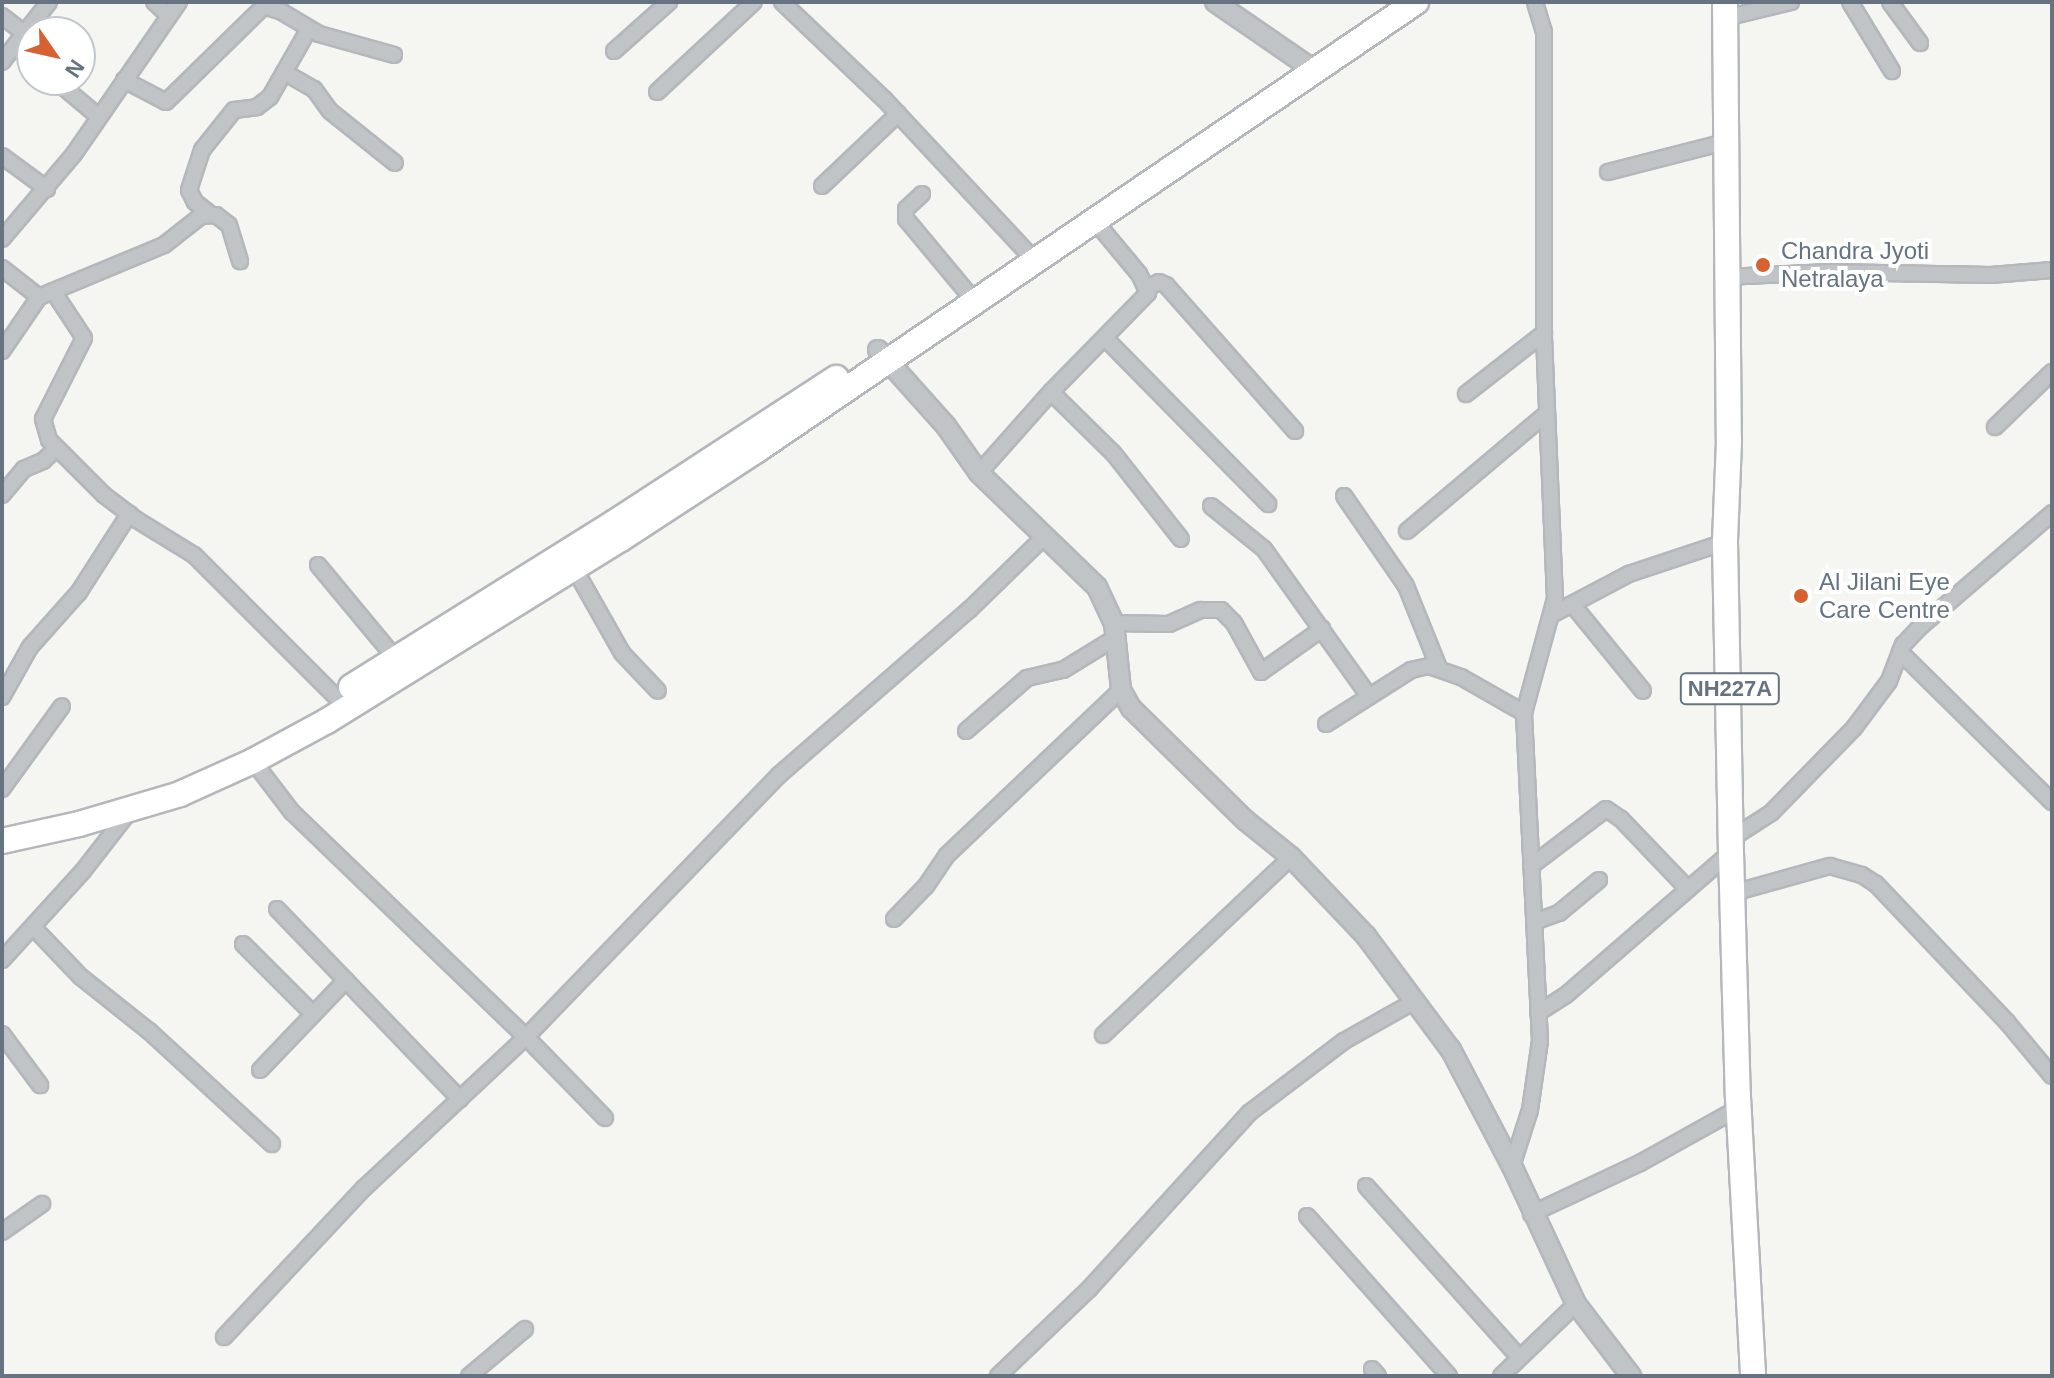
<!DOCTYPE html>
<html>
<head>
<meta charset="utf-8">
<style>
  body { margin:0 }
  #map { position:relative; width:2054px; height:1378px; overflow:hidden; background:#f5f5f2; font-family:Helvetica,sans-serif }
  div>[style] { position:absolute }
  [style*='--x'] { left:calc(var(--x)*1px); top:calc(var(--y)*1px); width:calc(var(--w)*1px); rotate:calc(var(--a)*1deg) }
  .roads { filter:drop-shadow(2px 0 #b4b7bb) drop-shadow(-2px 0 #b4b7bb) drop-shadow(0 2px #b4b7bb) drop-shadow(0 -2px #b4b7bb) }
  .minor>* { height:14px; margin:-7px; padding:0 7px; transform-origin:7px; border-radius:7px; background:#c0c4c7 }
  .tertiary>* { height:18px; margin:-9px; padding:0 9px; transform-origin:9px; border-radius:9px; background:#c0c4c7 }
  .primary>* { height:24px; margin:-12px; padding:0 12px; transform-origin:12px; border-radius:12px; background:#fff }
  .trunk>* { height:24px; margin:-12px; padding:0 12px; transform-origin:12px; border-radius:12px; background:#fff }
  .dots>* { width:22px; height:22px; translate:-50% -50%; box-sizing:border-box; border:4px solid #fff; border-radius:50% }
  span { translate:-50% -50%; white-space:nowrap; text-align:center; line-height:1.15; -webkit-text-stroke:8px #fff; paint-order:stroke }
  .shield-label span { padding:2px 6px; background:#fff; border:2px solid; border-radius:6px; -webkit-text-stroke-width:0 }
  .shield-label { font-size:22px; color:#667381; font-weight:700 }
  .poi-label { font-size:24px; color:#667381 }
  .left { translate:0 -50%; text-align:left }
  .frame { position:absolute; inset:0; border:4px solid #667381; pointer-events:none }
  .north { position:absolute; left:16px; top:16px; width:80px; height:80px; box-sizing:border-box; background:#fff; border:2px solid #c2c7cd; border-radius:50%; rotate:124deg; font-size:22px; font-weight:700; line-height:32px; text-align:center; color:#667381 }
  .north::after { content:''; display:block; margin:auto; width:28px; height:36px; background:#d66131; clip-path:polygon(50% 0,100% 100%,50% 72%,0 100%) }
</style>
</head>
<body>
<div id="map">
  <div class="roads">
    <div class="minor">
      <div style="--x:154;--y:2;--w:19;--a:43"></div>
      <div style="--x:782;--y:2;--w:141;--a:43.6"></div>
      <div style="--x:884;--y:99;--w:207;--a:47"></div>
      <div style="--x:1850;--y:2;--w:81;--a:58.7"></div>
      <div style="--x:1890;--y:2;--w:51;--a:53.8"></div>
      <div style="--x:2;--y:16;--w:29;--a:38"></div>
      <div style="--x:1725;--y:18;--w:68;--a:-13.6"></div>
      <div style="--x:17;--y:44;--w:19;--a:39"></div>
      <div style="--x:614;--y:51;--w:74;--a:-41.7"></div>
      <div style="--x:2;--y:62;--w:76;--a:-51.9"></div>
      <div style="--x:284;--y:72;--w:34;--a:30"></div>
      <div style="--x:314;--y:89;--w:27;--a:54"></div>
      <div style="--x:330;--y:111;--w:83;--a:38.7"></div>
      <div style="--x:55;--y:80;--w:57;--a:40.1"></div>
      <div style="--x:124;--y:80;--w:47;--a:27.6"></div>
      <div style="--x:166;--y:102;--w:137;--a:-44.4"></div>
      <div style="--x:264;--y:6;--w:19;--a:18"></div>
      <div style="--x:282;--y:12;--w:43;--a:30.7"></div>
      <div style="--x:319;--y:34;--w:78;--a:15.6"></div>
      <div style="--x:657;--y:92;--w:132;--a:-42.9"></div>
      <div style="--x:2;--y:156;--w:56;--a:36.3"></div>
      <div style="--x:1608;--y:172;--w:121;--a:-14.4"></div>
      <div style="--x:822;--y:186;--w:105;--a:-43.5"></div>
      <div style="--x:922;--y:194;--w:22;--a:137"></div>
      <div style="--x:906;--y:209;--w:10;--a:90"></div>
      <div style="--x:906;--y:219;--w:94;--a:50.2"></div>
      <div style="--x:209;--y:213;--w:18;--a:-142"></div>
      <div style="--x:195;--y:202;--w:13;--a:-117"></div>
      <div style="--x:189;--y:190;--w:42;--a:-72"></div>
      <div style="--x:202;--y:150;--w:51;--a:-51.3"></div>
      <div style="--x:234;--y:110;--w:23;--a:-7"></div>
      <div style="--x:257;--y:107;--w:16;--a:-38"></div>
      <div style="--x:270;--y:97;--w:78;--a:-60.2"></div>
      <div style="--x:2;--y:239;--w:111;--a:-49.7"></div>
      <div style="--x:74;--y:154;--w:185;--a:-55.4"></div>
      <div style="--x:2;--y:268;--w:47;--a:38.1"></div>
      <div style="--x:1725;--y:277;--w:104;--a:-2.8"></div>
      <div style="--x:1829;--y:272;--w:162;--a:1.1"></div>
      <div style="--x:1991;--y:275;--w:61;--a:-4.7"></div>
      <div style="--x:1148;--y:287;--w:12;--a:-24"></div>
      <div style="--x:1159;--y:282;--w:8;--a:23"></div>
      <div style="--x:1166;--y:285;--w:195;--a:48.5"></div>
      <div style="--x:53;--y:291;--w:56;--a:56.6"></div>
      <div style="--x:84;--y:338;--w:91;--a:116.8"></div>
      <div style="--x:43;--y:419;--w:22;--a:74"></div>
      <div style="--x:49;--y:440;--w:78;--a:45"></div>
      <div style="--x:104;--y:495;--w:41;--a:37.1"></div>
      <div style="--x:137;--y:520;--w:67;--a:31.6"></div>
      <div style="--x:194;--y:555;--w:201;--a:45"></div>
      <div style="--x:1105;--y:338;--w:233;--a:45.5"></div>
      <div style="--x:2;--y:351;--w:65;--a:-55.6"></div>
      <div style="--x:39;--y:297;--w:135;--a:-22.6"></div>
      <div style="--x:164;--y:245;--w:47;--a:-38.1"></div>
      <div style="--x:201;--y:216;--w:15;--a:-4"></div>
      <div style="--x:216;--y:215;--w:16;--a:38"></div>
      <div style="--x:229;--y:225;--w:38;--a:73"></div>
      <div style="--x:1051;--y:392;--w:88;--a:44.5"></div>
      <div style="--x:1114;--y:454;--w:108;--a:51.8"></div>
      <div style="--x:1466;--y:394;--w:99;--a:-38"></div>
      <div style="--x:1995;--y:427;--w:79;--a:-44"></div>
      <div style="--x:979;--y:473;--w:108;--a:-48.4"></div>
      <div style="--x:1051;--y:392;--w:139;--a:-45.6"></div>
      <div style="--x:1148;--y:293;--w:21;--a:-115"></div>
      <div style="--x:1139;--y:274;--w:69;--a:-129.7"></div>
      <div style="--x:2;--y:495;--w:34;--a:-50"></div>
      <div style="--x:24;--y:469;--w:21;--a:-23"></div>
      <div style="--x:43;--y:461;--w:18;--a:-43"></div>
      <div style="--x:1344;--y:496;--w:109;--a:55.4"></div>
      <div style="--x:1406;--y:586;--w:88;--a:68.1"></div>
      <div style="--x:1211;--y:506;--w:68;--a:39.1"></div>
      <div style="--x:1264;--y:549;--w:181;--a:54.5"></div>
      <div style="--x:1407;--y:531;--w:182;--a:-40.1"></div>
      <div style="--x:318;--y:565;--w:122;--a:50.3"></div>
      <div style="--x:574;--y:568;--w:98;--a:60.5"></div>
      <div style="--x:622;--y:653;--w:52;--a:46.5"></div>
      <div style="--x:1572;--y:604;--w:112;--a:50.8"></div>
      <div style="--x:1553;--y:614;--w:86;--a:-27.8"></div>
      <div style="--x:1629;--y:574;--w:101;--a:-18.4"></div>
      <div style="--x:1114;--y:623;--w:55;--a:1"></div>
      <div style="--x:1169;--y:624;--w:35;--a:-24"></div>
      <div style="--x:1201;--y:610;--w:20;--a:0"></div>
      <div style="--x:1221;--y:610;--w:18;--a:45"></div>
      <div style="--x:1234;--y:623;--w:56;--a:61.1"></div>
      <div style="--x:1261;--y:672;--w:75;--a:-35.2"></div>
      <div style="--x:1900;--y:652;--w:214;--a:44.6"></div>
      <div style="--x:2;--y:697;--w:57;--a:-60.8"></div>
      <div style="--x:30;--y:647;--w:74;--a:-48.3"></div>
      <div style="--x:79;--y:592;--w:93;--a:-57.3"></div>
      <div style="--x:1326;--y:724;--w:101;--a:-32.4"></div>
      <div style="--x:1411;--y:670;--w:18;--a:-13"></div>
      <div style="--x:1429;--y:666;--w:34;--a:19"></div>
      <div style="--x:1461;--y:677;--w:73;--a:29.7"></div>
      <div style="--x:966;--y:731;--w:81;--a:-41"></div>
      <div style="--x:1027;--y:678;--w:37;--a:-13"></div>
      <div style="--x:1063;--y:670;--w:61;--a:-31.6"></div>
      <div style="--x:253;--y:761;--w:64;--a:52.6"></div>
      <div style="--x:292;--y:812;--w:325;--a:43.9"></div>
      <div style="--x:526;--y:1037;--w:113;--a:45.7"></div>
      <div style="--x:2;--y:789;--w:102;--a:-54.1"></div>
      <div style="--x:1732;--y:838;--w:46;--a:-32.7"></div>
      <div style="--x:1771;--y:813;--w:119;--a:-45.7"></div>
      <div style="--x:1854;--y:728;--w:59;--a:-53.3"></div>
      <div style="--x:1889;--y:681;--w:39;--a:-69"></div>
      <div style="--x:1903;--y:645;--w:23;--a:-47"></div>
      <div style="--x:1919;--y:628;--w:176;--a:-40.8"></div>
      <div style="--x:1531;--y:866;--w:94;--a:-37.2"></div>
      <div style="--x:1606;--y:809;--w:18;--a:34"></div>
      <div style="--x:1621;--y:819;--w:97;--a:46.3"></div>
      <div style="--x:1733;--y:893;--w:101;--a:-15.6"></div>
      <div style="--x:1830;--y:866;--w:33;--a:16"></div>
      <div style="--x:1862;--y:875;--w:17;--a:33"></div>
      <div style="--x:1876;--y:884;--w:190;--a:46.5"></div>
      <div style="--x:2007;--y:1022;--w:70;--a:50.2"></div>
      <div style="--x:277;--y:909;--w:264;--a:46.1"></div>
      <div style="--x:894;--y:919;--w:46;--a:-45.9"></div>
      <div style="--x:926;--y:886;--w:37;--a:-56"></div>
      <div style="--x:947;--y:855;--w:240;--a:-43.5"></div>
      <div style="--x:1534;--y:922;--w:27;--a:-20"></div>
      <div style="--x:1559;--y:913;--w:52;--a:-39.5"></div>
      <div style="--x:33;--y:927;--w:69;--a:46.2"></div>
      <div style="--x:81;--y:977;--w:87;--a:38.5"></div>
      <div style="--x:149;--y:1031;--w:167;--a:42.6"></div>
      <div style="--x:243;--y:944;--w:99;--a:45"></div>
      <div style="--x:2;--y:960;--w:120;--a:-47.7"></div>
      <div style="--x:83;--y:871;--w:75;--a:-52.1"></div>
      <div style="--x:1538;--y:1013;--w:33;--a:-33"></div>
      <div style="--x:1566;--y:995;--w:218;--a:-40.9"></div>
      <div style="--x:2;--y:1034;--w:64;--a:53.3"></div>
      <div style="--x:1103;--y:1035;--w:259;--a:-43.4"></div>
      <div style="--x:260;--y:1070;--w:124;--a:-46.3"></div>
      <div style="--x:1512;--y:1166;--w:59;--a:-72.2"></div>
      <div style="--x:1530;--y:1110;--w:70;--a:-81.8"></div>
      <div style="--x:1540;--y:1041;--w:328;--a:-92.8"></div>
      <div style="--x:1524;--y:713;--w:118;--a:-74.8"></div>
      <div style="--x:1555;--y:599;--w:266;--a:-92.4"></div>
      <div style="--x:1544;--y:333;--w:301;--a:-90"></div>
      <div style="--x:1544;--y:32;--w:31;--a:-107"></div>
      <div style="--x:1366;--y:1186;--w:229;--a:48.2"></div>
      <div style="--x:1531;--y:1214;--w:120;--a:-25.1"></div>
      <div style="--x:1640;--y:1163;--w:113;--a:-29.1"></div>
      <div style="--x:1307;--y:1216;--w:214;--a:48.4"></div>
      <div style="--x:2;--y:1232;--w:49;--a:-35"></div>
      <div style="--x:224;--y:1337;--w:204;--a:-46.8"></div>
      <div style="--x:364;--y:1188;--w:221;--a:-43"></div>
      <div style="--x:526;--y:1037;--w:364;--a:-46"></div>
      <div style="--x:779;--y:775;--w:252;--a:-41"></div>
      <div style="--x:969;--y:610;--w:106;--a:-44.2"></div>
      <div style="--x:1372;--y:1369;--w:9;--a:49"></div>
      <div style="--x:469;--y:1376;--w:73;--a:-40"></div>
      <div style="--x:998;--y:1376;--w:126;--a:-43.7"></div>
      <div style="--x:1089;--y:1289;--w:238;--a:-47.7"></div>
      <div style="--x:1249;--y:1113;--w:119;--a:-37.2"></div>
      <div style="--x:1344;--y:1041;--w:81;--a:-29.4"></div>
      <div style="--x:1501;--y:1376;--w:104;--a:-43.8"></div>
    </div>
    <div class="tertiary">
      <div style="--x:1215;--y:2;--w:120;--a:34.5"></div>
      <div style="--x:878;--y:350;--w:102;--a:48.2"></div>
      <div style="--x:946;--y:426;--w:57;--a:54.9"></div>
      <div style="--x:979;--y:473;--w:164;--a:44"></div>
      <div style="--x:1097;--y:587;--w:40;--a:65"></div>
      <div style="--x:1114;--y:623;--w:67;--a:84"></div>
      <div style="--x:1121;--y:690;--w:21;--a:61"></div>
      <div style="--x:1131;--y:708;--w:160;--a:44.5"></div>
      <div style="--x:1245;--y:820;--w:59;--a:38.8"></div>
      <div style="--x:1291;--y:857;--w:109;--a:46.5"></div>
      <div style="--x:1366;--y:936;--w:142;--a:53.3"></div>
      <div style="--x:1451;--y:1050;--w:131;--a:62.3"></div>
      <div style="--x:1512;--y:1166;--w:152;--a:65.1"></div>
      <div style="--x:1576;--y:1304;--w:91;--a:52.6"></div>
    </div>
    <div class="primary">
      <div style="--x:351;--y:687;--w:311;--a:-32"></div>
      <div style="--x:615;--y:522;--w:264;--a:-33.1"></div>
      <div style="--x:2;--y:841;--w:79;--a:-12.4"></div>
      <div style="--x:79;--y:824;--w:105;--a:-16.5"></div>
      <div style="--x:180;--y:794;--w:80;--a:-24.3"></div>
      <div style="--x:253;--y:761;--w:84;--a:-28.4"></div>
      <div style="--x:327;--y:721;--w:346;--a:-31.8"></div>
      <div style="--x:621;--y:539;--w:163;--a:-33.2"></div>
      <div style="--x:757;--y:450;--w:797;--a:-34.21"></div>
    </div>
    <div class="trunk">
      <div style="--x:1725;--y:2;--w:439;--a:89.5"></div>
      <div style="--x:1729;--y:441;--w:101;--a:92.3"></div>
      <div style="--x:1725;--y:542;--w:310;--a:88.9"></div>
      <div style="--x:1731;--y:852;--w:245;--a:88.4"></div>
      <div style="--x:1738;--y:1097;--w:279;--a:86.9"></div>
    </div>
  </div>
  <div class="dots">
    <div style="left:1763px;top:265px;background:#d66131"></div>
    <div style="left:1801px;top:596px;background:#d66131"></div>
  </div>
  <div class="shield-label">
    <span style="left:1730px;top:689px">NH227A</span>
  </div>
  <div class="poi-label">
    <span class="left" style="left:1781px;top:265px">Chandra Jyoti<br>Netralaya</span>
    <span class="left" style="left:1819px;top:596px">Al Jilani Eye<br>Care Centre</span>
  </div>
  <div class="frame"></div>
  <div class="north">N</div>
</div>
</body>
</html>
